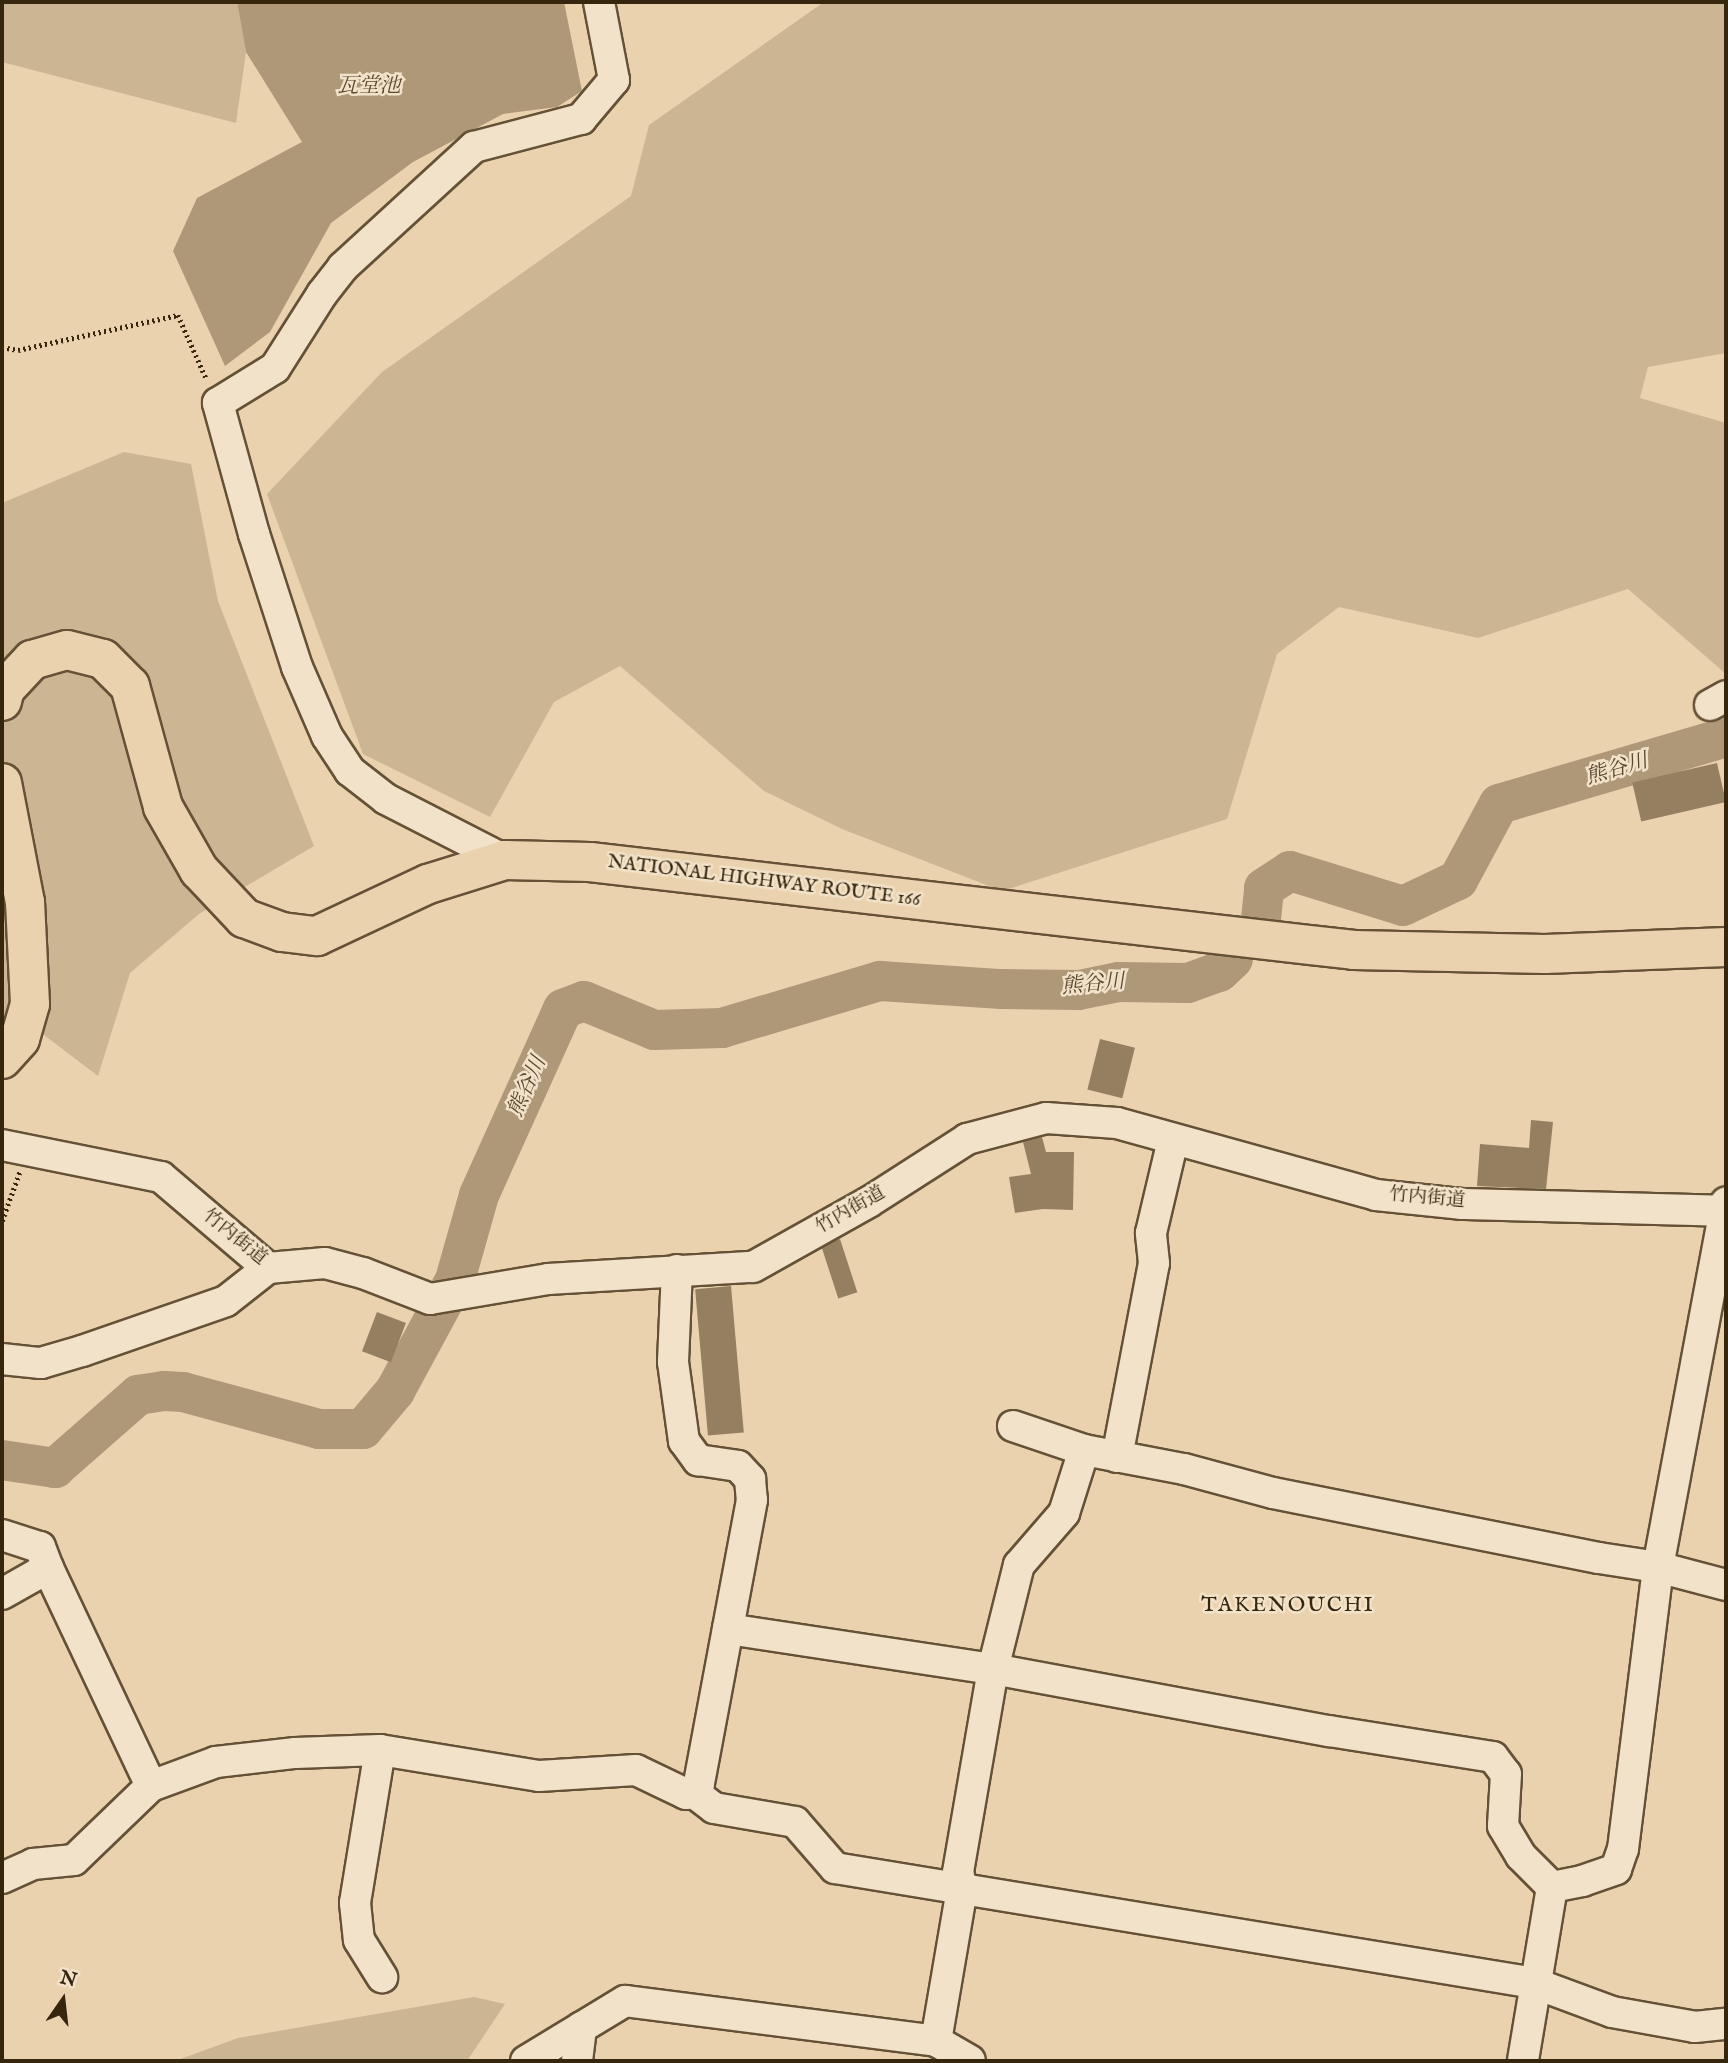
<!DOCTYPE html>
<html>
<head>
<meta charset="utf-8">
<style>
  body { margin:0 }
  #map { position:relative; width:1728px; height:2063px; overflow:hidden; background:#ebd2ae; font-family:"IM FELL English","Noto Serif JP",serif }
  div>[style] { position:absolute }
  .green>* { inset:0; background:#ccb593 }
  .water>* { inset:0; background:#ae9878 }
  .river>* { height:40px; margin:-20px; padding:0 20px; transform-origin:20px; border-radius:20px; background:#ae9878 }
  .building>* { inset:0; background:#957f61; transform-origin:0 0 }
  .path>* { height:4.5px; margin-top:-2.25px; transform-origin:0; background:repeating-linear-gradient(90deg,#37260e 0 2px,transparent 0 5.5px) }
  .roads { filter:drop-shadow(2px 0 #645136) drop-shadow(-2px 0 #645136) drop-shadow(0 2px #645136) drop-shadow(0 -2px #645136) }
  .minor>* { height:30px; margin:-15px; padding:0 15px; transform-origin:15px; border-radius:15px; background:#f2e2ca }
  .highway>* { height:38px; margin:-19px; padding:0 19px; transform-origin:19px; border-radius:19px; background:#ebd2ae }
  span { translate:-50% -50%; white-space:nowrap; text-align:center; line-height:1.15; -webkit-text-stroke:5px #f2e2ca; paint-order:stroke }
  .street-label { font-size:19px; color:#37260e }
  .water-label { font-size:21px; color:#5b482e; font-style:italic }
  .neighbourhood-label { font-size:21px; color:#37260e; letter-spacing:2px }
  .frame { position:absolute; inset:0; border:4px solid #37260e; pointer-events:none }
  .north { position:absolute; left:28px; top:1965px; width:70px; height:70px; -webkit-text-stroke:5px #f2e2ca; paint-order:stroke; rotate:14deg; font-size:19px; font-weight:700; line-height:28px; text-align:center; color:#37260e }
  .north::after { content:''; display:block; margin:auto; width:24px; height:32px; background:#37260e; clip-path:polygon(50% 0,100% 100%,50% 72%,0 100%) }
</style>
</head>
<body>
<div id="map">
  <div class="green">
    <i style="clip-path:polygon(2px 2px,237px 2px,246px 52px,236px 123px,2px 62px)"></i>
    <i style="clip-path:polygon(824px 2px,1726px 2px,1726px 353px,1648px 367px,1640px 398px,1726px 423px,1726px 674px,1628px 589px,1478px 638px,1339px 607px,1277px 654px,1227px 819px,1002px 891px,842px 829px,764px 791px,620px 666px,554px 702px,490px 817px,363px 754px,267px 494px,382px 372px,631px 196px,649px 125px)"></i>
    <i style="clip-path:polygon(124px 452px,191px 464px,218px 601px,314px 846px,199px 914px,130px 973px,98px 1076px,40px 1032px,2px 1049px,2px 503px)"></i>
    <i style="clip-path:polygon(474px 1997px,505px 2004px,467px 2061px,175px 2061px,238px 2038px)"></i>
  </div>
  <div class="water">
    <i style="clip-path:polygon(237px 2px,564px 2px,582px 91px,557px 107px,503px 114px,413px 162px,331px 223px,270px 332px,225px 366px,173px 251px,197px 198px,302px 142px,246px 52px)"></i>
  </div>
  <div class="river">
    <i style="left:1261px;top:919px;width:31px;rotate:-84deg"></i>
    <i style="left:1264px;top:888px;width:31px;rotate:-33deg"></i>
    <i style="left:1290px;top:871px;width:118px;rotate:17.2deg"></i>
    <i style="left:1403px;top:906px;width:61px;rotate:-25.3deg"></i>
    <i style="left:1458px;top:880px;width:86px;rotate:-61.7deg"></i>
    <i style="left:1499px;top:804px;width:237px;rotate:-16.4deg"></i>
    <i style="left:2px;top:1460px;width:54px;rotate:8.6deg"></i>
    <i style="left:55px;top:1468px;width:111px;rotate:-41.3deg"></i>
    <i style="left:138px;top:1395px;width:26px;rotate:-9deg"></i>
    <i style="left:164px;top:1391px;width:19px;rotate:3deg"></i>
    <i style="left:183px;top:1392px;width:141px;rotate:15.2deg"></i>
    <i style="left:319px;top:1429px;width:44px"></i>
    <i style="left:363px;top:1429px;width:50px;rotate:-49.9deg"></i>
    <i style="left:395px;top:1391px;width:126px;rotate:-61.6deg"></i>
    <i style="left:455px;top:1280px;width:88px;rotate:-74.2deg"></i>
    <i style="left:479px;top:1195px;width:204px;rotate:-65.7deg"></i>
    <i style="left:563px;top:1009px;width:22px;rotate:-21deg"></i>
    <i style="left:584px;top:1001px;width:76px;rotate:22.5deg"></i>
    <i style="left:654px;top:1030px;width:68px;rotate:-1.7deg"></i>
    <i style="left:722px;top:1028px;width:165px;rotate:-16.6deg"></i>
    <i style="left:880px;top:981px;width:122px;rotate:3.8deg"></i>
    <i style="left:1002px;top:989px;width:77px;rotate:0.7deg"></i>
    <i style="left:1079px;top:990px;width:41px;rotate:-11.3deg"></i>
    <i style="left:1119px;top:982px;width:69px;rotate:0.8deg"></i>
    <i style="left:1188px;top:983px;width:33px;rotate:-20deg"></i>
    <i style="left:1219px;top:972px;width:19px;rotate:-43deg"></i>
  </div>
  <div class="building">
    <i style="left:1717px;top:763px;width:40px;height:87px;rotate:77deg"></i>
    <i style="left:1100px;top:1039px;width:36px;height:52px;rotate:14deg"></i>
    <i style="clip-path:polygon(1531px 1120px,1553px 1122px,1546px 1189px,1477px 1186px,1480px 1144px,1529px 1148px)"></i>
    <i style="clip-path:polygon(1042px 1137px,1046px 1152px,1074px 1152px,1073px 1210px,1043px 1209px,1015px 1213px,1009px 1177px,1031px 1174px,1023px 1142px)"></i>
    <i style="left:840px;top:1239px;width:56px;height:20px;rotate:72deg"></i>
    <i style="left:731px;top:1286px;width:147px;height:36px;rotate:85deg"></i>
    <i style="left:377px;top:1312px;width:31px;height:42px;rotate:21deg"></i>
  </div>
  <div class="path">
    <i style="left:2px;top:347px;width:16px;rotate:11deg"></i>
    <i style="left:18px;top:350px;width:164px;rotate:-12.3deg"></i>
    <i style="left:178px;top:315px;width:71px;rotate:66deg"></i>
    <i style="left:2px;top:1221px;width:53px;rotate:-70.2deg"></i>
  </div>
  <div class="roads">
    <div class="minor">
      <i style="left:1710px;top:705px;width:18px;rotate:-29deg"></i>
      <i style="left:505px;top:860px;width:134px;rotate:-152.9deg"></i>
      <i style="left:386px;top:799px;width:46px;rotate:-142.1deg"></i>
      <i style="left:350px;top:771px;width:42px;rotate:-123.3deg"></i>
      <i style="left:327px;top:736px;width:75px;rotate:-113.5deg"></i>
      <i style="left:297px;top:667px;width:140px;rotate:-107.9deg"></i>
      <i style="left:254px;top:534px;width:136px;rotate:-105.4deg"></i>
      <i style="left:218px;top:403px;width:67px;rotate:-31.6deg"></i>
      <i style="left:275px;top:368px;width:88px;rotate:-57.6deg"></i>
      <i style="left:322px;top:294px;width:34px;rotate:-52deg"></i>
      <i style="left:343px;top:267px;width:178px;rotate:-42.5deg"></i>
      <i style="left:474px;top:147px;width:111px;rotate:-14.7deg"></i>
      <i style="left:581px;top:119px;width:51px;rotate:-49.8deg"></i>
      <i style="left:614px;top:80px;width:79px;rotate:-100.9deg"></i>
      <i style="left:2px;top:1145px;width:162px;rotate:11.4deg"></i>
      <i style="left:161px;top:1177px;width:140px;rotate:40.4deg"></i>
      <i style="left:268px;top:1268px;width:57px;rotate:-5deg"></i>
      <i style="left:325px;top:1263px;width:39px;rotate:15deg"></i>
      <i style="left:363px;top:1273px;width:72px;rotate:21.2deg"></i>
      <i style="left:430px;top:1299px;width:120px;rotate:-9.6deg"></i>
      <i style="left:548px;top:1279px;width:205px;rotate:-3.4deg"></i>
      <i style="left:753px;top:1267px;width:133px;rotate:-29.3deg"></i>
      <i style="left:869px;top:1202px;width:117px;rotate:-32.7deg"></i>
      <i style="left:967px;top:1139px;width:82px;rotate:-14.9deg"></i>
      <i style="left:1046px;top:1118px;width:71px;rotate:4deg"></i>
      <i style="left:1117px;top:1123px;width:269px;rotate:15.5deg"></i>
      <i style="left:1376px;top:1195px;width:85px;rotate:6deg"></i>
      <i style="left:1461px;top:1204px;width:265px;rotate:1.5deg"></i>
      <i style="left:677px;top:1270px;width:92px;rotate:92.5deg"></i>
      <i style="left:673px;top:1362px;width:80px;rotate:82.1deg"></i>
      <i style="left:684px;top:1441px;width:24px;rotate:54deg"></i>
      <i style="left:698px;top:1460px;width:40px;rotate:8.5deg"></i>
      <i style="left:738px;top:1466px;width:18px;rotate:47deg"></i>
      <i style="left:750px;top:1479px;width:21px;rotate:85deg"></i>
      <i style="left:752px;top:1500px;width:289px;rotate:100.6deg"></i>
      <i style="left:699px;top:1784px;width:10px;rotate:127deg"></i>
      <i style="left:2px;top:1359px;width:39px;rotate:6deg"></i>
      <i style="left:41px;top:1363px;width:43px;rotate:-16.3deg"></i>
      <i style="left:82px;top:1351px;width:152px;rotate:-19.1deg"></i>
      <i style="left:226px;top:1301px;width:53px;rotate:-38.2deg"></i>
      <i style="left:1013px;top:1426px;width:75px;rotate:18.7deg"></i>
      <i style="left:1084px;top:1450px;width:102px;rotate:10.8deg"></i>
      <i style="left:1184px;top:1469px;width:92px;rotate:15.1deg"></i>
      <i style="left:1273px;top:1493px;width:332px;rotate:11.3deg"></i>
      <i style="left:1599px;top:1558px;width:60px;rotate:8.7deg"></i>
      <i style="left:1658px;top:1567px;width:70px;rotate:14.8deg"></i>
      <i style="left:1117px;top:1457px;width:197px;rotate:-79.2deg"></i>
      <i style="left:1154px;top:1263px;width:30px;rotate:-96deg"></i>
      <i style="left:1151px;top:1233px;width:96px;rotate:-76.7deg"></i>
      <i style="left:2px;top:1535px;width:40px;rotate:18deg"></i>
      <i style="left:40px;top:1547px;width:22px;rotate:69deg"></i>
      <i style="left:2px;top:1594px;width:53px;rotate:-29.5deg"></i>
      <i style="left:48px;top:1568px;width:241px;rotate:64.7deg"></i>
      <i style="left:728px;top:1629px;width:268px;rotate:8.6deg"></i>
      <i style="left:993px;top:1669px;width:342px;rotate:10.5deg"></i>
      <i style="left:1329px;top:1731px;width:166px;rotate:9deg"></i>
      <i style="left:1493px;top:1757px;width:21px;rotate:53deg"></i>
      <i style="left:1506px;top:1774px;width:52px;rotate:93.3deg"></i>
      <i style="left:1503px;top:1826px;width:35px;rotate:59deg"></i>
      <i style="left:1521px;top:1856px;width:44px;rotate:45deg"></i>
      <i style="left:1552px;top:1887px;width:176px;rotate:99.5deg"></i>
      <i style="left:380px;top:1750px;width:155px;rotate:99.3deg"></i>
      <i style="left:355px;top:1903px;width:37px;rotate:84deg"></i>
      <i style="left:359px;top:1940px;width:44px;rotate:58.1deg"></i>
      <i style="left:2px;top:1878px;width:34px;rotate:-24deg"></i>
      <i style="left:33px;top:1864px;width:41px;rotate:-5.6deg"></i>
      <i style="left:74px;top:1860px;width:107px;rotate:-43.9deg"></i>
      <i style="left:151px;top:1786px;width:69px;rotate:-20.3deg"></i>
      <i style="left:216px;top:1762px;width:80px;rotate:-6.5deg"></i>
      <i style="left:295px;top:1753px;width:85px;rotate:-2deg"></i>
      <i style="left:380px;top:1750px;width:161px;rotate:9.3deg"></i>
      <i style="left:539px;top:1776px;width:97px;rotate:-3.5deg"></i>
      <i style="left:636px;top:1770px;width:55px;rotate:25.6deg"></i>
      <i style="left:686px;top:1794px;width:7px;rotate:-16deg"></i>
      <i style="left:693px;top:1792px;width:26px;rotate:37deg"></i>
      <i style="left:714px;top:1808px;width:82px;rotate:9.8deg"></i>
      <i style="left:795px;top:1822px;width:61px;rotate:49deg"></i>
      <i style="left:835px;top:1868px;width:708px;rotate:9.34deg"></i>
      <i style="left:1534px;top:1983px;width:83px;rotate:20.4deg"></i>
      <i style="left:1612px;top:2012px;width:84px;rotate:10.2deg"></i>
      <i style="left:1695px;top:2027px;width:31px;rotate:-6deg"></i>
      <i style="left:1552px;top:1887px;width:31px;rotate:-11deg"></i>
      <i style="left:1582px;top:1881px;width:36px;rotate:-19deg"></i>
      <i style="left:1616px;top:1869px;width:21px;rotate:-71deg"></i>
      <i style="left:1623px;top:1849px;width:284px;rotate:-82.9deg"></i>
      <i style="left:1658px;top:1567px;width:371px;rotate:-79.4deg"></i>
      <i style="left:936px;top:2041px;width:154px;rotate:-80.3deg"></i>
      <i style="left:962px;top:1889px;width:17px;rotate:-103deg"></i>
      <i style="left:958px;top:1872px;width:206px;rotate:-80.2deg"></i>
      <i style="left:993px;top:1669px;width:107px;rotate:-76deg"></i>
      <i style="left:1019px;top:1565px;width:69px;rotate:-49.1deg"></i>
      <i style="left:1064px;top:1513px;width:66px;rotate:-72.4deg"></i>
      <i style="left:526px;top:2061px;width:116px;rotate:-31.2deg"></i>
      <i style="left:625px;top:2001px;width:314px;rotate:7.3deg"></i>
      <i style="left:936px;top:2041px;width:39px;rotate:30deg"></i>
      <i style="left:577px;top:2061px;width:34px;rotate:-83deg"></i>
    </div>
    <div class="highway">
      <i style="left:2px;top:701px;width:12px;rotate:-76deg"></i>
      <i style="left:5px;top:689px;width:40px;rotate:-47deg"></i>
      <i style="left:32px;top:660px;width:36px;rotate:-16deg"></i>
      <i style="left:67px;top:650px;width:37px;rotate:14deg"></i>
      <i style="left:103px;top:659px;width:38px;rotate:45deg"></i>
      <i style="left:130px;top:686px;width:125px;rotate:74.7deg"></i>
      <i style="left:163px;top:807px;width:73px;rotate:60.3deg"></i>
      <i style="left:199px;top:870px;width:66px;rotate:46.8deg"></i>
      <i style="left:244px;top:918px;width:40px;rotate:20.2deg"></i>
      <i style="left:282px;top:932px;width:35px;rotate:7deg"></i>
      <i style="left:317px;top:936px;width:123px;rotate:-25.1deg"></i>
      <i style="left:428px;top:884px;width:81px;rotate:-17.3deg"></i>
      <i style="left:505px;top:860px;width:85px;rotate:1.3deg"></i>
      <i style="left:590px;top:862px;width:769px;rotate:6.57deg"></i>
      <i style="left:1354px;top:950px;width:191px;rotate:1.2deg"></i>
      <i style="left:1545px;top:954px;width:181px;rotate:-2.2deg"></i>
      <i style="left:2px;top:783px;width:121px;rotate:79.1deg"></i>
      <i style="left:25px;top:902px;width:102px;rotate:87.2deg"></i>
      <i style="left:30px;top:1004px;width:36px;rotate:106deg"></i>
      <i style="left:20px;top:1039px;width:27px;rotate:132deg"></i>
    </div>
  </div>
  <div class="street-label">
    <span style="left:764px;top:882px;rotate:7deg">NATIONAL HIGHWAY ROUTE 166</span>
    <span style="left:1427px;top:1199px;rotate:5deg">竹内街道</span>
    <span style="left:851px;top:1211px;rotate:-30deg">竹内街道</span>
    <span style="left:234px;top:1238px;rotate:39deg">竹内街道</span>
  </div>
  <div class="water-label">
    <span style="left:369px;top:87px">瓦堂池</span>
    <span style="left:1617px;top:770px;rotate:-16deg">熊谷川</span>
    <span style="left:1093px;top:985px;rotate:-5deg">熊谷川</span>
    <span style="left:528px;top:1087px;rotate:-66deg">熊谷川</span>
  </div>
  <div class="neighbourhood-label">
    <span style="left:1288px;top:1606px">TAKENOUCHI</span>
  </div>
  <div class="frame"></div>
  <div class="north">N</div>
</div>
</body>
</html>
